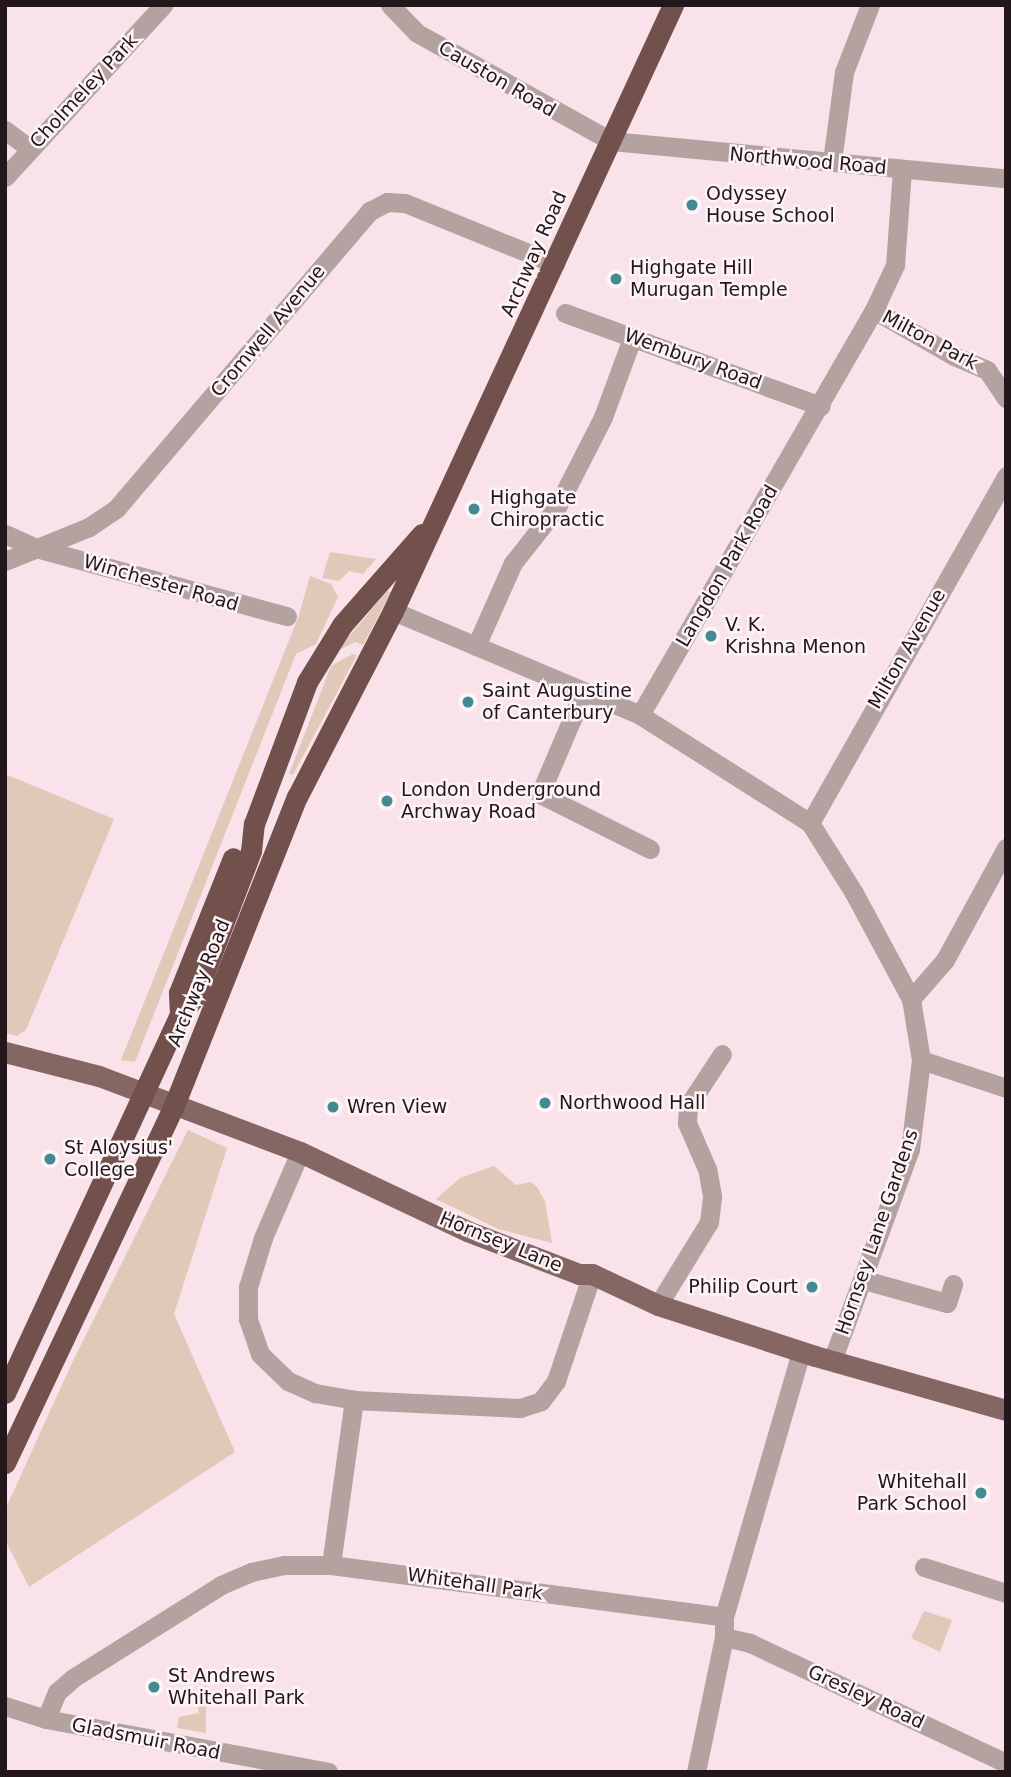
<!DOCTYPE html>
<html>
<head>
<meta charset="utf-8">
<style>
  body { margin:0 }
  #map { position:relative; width:1011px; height:1777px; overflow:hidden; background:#fae2ea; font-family:"DejaVu Sans",sans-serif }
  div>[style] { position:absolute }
  .green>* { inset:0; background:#e0c9b9 }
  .minor>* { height:19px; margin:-9.5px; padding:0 9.5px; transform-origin:9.5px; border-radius:9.5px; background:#b3a29f }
  .major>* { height:21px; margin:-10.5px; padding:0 10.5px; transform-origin:10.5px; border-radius:10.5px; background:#846662 }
  .highway>* { height:21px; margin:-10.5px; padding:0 10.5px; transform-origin:10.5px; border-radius:10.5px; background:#72514d }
  .dots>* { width:19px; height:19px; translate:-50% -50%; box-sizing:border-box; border:4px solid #fdf4f7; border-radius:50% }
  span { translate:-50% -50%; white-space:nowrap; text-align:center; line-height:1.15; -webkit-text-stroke:5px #fdf4f7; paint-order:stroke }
  .street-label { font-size:19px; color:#24171c }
  .poi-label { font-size:19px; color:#24171c }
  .left { translate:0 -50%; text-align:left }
  .right { translate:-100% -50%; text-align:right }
  .frame { position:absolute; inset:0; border:7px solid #24171c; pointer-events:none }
</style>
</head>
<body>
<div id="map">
  <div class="green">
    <i style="clip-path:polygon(330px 552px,376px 559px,363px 574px,349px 571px,339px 581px,322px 578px)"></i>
    <i style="clip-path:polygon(310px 576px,331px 584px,338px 597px,316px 644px,296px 654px,135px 1062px,121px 1060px,298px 618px)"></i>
    <i style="clip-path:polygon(387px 591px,391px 592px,363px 645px,355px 642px,337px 651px)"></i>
    <i style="clip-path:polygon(353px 654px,357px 655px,293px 775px,289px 774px,331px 666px)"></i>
    <i style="clip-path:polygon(5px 774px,114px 819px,26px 1030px,17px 1036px,5px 1033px)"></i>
    <i style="clip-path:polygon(188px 1130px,227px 1148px,174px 1314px,235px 1452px,29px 1587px,5px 1540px,5px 1510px,71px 1365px)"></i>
    <i style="clip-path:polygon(494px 1166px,516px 1185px,531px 1182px,537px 1187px,545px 1201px,552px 1243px,498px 1229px,436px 1199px,460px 1178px)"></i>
    <i style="clip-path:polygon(924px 1611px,952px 1620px,940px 1652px,911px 1638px)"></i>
    <i style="clip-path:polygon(206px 1685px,206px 1733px,177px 1728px,179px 1717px,199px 1713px,196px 1694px)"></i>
  </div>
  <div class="minor">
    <i style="left:390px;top:5px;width:39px;rotate:46deg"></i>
    <i style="left:417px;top:33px;width:222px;rotate:29.1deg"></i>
    <i style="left:611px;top:141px;width:397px;rotate:5.4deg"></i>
    <i style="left:5px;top:130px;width:31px;rotate:37deg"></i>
    <i style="left:832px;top:161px;width:90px;rotate:-82.3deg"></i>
    <i style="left:844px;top:72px;width:72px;rotate:-68.8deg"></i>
    <i style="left:5px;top:177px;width:234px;rotate:-47.4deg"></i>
    <i style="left:874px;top:310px;width:92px;rotate:29.9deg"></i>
    <i style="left:954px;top:356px;width:36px;rotate:23deg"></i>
    <i style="left:987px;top:370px;width:34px;rotate:56deg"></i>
    <i style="left:565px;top:313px;width:272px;rotate:20deg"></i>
    <i style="left:5px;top:534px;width:34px;rotate:24deg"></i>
    <i style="left:36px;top:548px;width:260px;rotate:15.2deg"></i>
    <i style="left:5px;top:561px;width:91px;rotate:-22deg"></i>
    <i style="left:89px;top:527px;width:32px;rotate:-34deg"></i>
    <i style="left:116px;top:509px;width:392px;rotate:-49.6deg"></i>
    <i style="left:370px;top:211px;width:19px;rotate:-28deg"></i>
    <i style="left:387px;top:202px;width:18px;rotate:3deg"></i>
    <i style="left:405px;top:203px;width:162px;rotate:22.1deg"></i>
    <i style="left:393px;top:611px;width:268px;rotate:22.8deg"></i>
    <i style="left:640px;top:715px;width:201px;rotate:32.4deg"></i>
    <i style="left:810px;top:823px;width:83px;rotate:57.8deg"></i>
    <i style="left:854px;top:893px;width:120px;rotate:61.7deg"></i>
    <i style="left:911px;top:999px;width:62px;rotate:80.7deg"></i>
    <i style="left:921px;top:1060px;width:90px;rotate:97deg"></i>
    <i style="left:910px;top:1149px;width:226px;rotate:110.2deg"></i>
    <i style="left:476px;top:646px;width:91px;rotate:-66deg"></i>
    <i style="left:513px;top:563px;width:71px;rotate:-51.8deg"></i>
    <i style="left:557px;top:507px;width:101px;rotate:-62.9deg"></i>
    <i style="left:603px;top:417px;width:84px;rotate:-69.8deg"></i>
    <i style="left:583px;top:693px;width:110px;rotate:113.1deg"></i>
    <i style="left:540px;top:794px;width:123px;rotate:26.6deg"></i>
    <i style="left:640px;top:715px;width:468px;rotate:-60deg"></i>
    <i style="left:874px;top:310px;width:50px;rotate:-65deg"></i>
    <i style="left:895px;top:265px;width:96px;rotate:-85.8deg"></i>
    <i style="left:810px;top:823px;width:399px;rotate:-60.5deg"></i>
    <i style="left:911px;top:999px;width:52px;rotate:-48.9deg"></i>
    <i style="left:945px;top:960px;width:128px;rotate:-61.4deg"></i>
    <i style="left:921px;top:1060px;width:89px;rotate:18.2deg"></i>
    <i style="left:300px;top:1152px;width:94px;rotate:113.3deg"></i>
    <i style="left:263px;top:1238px;width:51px;rotate:107deg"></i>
    <i style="left:248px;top:1287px;width:32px;rotate:90deg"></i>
    <i style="left:248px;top:1319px;width:37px;rotate:71deg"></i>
    <i style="left:260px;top:1354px;width:39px;rotate:44deg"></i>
    <i style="left:288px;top:1381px;width:30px;rotate:24deg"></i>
    <i style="left:315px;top:1393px;width:40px;rotate:10deg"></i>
    <i style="left:354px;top:1400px;width:166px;rotate:2.8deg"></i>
    <i style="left:520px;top:1408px;width:22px;rotate:-18deg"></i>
    <i style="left:541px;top:1401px;width:25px;rotate:-53deg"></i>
    <i style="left:556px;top:1381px;width:113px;rotate:-71.4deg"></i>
    <i style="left:864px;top:1280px;width:86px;rotate:15.5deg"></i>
    <i style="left:947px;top:1303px;width:20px;rotate:-72deg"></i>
    <i style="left:658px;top:1305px;width:97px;rotate:-58.4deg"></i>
    <i style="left:709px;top:1222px;width:26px;rotate:-83deg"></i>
    <i style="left:712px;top:1196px;width:27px;rotate:-100deg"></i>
    <i style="left:707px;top:1169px;width:50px;rotate:-113.5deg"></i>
    <i style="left:687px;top:1123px;width:17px;rotate:-87deg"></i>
    <i style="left:688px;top:1106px;width:62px;rotate:-56.8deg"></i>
    <i style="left:331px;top:1565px;width:167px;rotate:-82.1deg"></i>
    <i style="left:924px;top:1567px;width:86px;rotate:17.6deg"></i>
    <i style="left:724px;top:1637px;width:27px;rotate:13deg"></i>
    <i style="left:750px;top:1643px;width:283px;rotate:25.1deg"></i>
    <i style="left:5px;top:1706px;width:43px;rotate:17.6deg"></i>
    <i style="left:46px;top:1719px;width:29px;rotate:-68deg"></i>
    <i style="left:57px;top:1692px;width:21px;rotate:-41deg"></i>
    <i style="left:73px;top:1678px;width:175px;rotate:-32.1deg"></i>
    <i style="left:221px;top:1585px;width:33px;rotate:-23deg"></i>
    <i style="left:251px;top:1572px;width:34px;rotate:-12deg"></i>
    <i style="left:284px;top:1565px;width:47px"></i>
    <i style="left:331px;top:1565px;width:396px;rotate:7.5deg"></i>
    <i style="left:46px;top:1719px;width:287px;rotate:10.6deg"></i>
    <i style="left:696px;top:1772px;width:138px;rotate:-78.3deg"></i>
    <i style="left:724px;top:1637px;width:20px;rotate:-90deg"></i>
    <i style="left:724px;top:1617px;width:276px;rotate:-73.8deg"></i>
  </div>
  <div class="major">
    <i style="left:5px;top:1052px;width:97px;rotate:14.3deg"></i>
    <i style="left:99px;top:1076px;width:215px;rotate:20.7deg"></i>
    <i style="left:300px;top:1152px;width:185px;rotate:25.3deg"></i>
    <i style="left:467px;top:1231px;width:120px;rotate:21deg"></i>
    <i style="left:579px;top:1274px;width:13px"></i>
    <i style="left:592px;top:1274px;width:73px;rotate:25.2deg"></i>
    <i style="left:658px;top:1305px;width:165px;rotate:18deg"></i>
    <i style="left:815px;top:1356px;width:198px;rotate:15.8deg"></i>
  </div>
  <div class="highway">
    <i style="left:180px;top:1014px;width:21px;rotate:-93deg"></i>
    <i style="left:179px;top:993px;width:145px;rotate:-68.2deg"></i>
    <i style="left:5px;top:1393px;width:417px;rotate:-65.2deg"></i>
    <i style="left:180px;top:1014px;width:23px;rotate:-49deg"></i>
    <i style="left:195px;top:997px;width:156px;rotate:-69deg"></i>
    <i style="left:251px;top:851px;width:27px;rotate:-84deg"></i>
    <i style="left:254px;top:824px;width:152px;rotate:-69.5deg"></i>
    <i style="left:307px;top:682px;width:67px;rotate:-58.4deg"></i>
    <i style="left:342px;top:625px;width:121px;rotate:-48.7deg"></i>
    <i style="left:5px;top:1463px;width:393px;rotate:-64.7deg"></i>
    <i style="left:173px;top:1108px;width:335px;rotate:-68.3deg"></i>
    <i style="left:297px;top:797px;width:209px;rotate:-62.7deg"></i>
    <i style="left:393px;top:611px;width:668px;rotate:-65.2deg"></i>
  </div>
  <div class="dots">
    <i style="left:692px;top:205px;background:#438a93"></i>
    <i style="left:616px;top:279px;background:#438a93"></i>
    <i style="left:474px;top:509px;background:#438a93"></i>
    <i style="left:711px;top:636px;background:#438a93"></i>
    <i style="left:468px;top:702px;background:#438a93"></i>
    <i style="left:387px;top:801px;background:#438a93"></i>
    <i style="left:545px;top:1103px;background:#438a93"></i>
    <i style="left:333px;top:1107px;background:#438a93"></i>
    <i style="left:50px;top:1159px;background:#438a93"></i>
    <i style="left:812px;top:1287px;background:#438a93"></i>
    <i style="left:981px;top:1493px;background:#438a93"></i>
    <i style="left:154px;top:1687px;background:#438a93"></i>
  </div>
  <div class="street-label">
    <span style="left:497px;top:79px;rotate:30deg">Causton Road</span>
    <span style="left:84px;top:91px;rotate:-47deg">Cholmeley Park</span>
    <span style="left:808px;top:161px;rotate:5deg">Northwood Road</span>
    <span style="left:534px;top:254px;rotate:-66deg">Archway Road</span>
    <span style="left:268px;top:331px;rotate:-50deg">Cromwell Avenue</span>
    <span style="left:930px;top:340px;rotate:28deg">Milton Park</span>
    <span style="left:693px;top:359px;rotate:20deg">Wembury Road</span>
    <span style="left:727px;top:566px;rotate:-60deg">Langdon Park Road</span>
    <span style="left:161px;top:583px;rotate:16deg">Winchester Road</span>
    <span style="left:907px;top:649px;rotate:-60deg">Milton Avenue</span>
    <span style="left:199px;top:983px;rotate:-68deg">Archway Road</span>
    <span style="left:877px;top:1232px;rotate:-71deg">Hornsey Lane Gardens</span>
    <span style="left:501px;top:1242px;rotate:22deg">Hornsey Lane</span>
    <span style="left:475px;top:1584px;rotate:8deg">Whitehall Park</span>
    <span style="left:866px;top:1697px;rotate:25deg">Gresley Road</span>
    <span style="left:146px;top:1739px;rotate:11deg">Gladsmuir Road</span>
  </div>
  <div class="poi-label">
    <span class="left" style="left:706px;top:205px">Odyssey<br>House School</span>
    <span class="left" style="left:630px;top:279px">Highgate Hill<br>Murugan Temple</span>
    <span class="left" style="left:490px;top:509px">Highgate<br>Chiropractic</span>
    <span class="left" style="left:725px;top:636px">V. K.<br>Krishna Menon</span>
    <span class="left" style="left:482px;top:702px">Saint Augustine<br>of Canterbury</span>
    <span class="left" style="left:401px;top:801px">London Underground<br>Archway Road</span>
    <span class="left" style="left:559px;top:1103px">Northwood Hall</span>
    <span class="left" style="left:347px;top:1107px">Wren View</span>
    <span class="left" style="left:64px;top:1159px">St Aloysius'<br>College</span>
    <span class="right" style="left:798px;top:1287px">Philip Court</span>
    <span class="right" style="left:967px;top:1493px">Whitehall<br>Park School</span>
    <span class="left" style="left:168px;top:1687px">St Andrews<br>Whitehall Park</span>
  </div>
  <div class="frame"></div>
</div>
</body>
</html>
